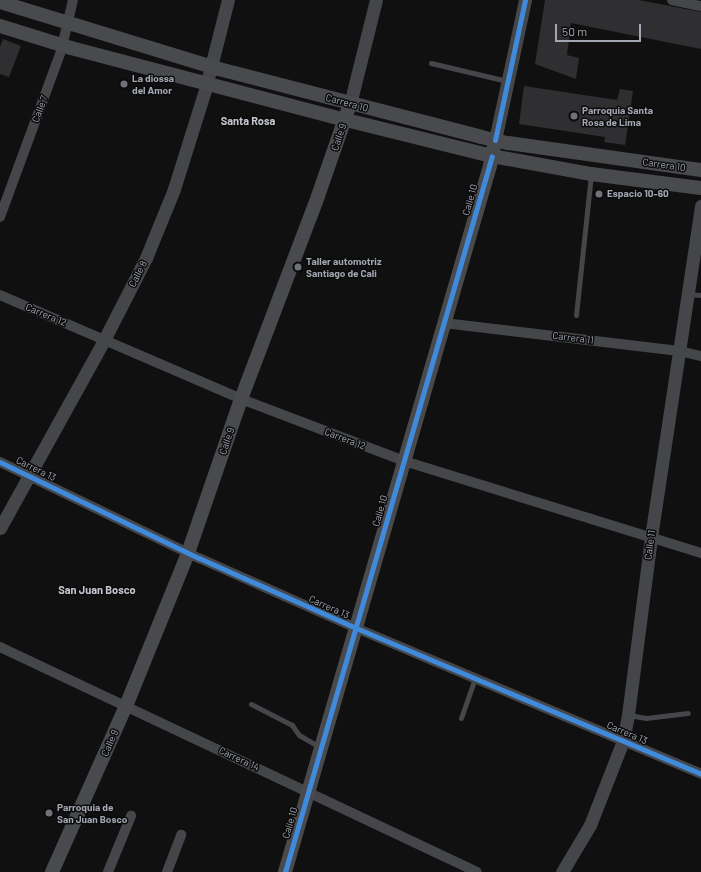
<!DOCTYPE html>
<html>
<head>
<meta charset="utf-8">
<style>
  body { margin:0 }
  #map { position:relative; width:701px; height:872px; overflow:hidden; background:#101011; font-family:Barlow,sans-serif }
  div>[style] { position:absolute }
  .building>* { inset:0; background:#2f2f31 }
  .service>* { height:5px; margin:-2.5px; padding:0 2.5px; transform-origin:2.5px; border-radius:2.5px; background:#454649 }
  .minor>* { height:10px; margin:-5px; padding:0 5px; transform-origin:5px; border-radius:5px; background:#454649 }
  .tertiary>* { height:13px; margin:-6.5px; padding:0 6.5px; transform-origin:6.5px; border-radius:6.5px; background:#454649 }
  .secondary>* { height:14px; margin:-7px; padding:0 7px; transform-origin:7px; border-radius:7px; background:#494a4d }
  .cycleway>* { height:5px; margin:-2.5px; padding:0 2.5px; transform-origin:2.5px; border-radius:2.5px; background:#408adc }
  .dots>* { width:11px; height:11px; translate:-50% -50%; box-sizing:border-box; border:2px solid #0b0b0c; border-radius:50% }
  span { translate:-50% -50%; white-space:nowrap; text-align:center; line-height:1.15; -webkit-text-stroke:3px #0b0b0c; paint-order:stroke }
  .poi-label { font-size:10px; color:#a2a7b1; font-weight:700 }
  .left { translate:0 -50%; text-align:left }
  .street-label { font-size:10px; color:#a2a7b1 }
  .neighbourhood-label { font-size:11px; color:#c3c6ce; font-weight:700 }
  .scale { position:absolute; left:555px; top:24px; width:86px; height:18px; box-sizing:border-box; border:2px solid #a2a7b1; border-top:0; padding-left:5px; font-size:12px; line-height:14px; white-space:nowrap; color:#a2a7b1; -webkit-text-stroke:3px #0b0b0c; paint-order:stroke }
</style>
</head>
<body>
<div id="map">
  <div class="building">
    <i style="clip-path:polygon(545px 0,639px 0,701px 12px,701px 49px,571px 23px,567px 55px,579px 58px,576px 79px,535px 64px)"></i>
    <i style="clip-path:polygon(3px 39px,21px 46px,9px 77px,0 74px,0 47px)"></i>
    <i style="clip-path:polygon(524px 86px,617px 100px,620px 89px,633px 91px,625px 145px,604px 142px,605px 137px,519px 124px)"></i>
  </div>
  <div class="service">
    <i style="left:431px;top:63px;width:78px;rotate:13.3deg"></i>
    <i style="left:689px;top:294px;width:12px;rotate:5deg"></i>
    <i style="left:576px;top:315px;width:141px;rotate:-83.9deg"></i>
    <i style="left:251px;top:704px;width:46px;rotate:27.1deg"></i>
    <i style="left:292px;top:725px;width:12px;rotate:55deg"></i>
    <i style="left:299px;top:735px;width:24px;rotate:30deg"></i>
    <i style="left:629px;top:715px;width:17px;rotate:10deg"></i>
    <i style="left:646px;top:718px;width:42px;rotate:-6.8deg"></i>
    <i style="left:461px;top:718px;width:42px;rotate:-70.7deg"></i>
  </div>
  <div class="minor">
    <i style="left:672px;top:0;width:30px;rotate:12deg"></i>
    <i style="left:0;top:217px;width:177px;rotate:-69.8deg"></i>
    <i style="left:61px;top:51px;width:52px;rotate:-76.8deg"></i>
    <i style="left:0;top:295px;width:262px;rotate:23.3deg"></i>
    <i style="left:241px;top:399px;width:174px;rotate:20.8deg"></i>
    <i style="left:404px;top:461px;width:311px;rotate:17.2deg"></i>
    <i style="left:444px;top:323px;width:237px;rotate:6.8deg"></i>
    <i style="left:679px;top:351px;width:23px;rotate:13deg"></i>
    <i style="left:0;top:462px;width:221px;rotate:25.8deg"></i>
    <i style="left:199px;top:558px;width:172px;rotate:24deg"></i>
    <i style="left:356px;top:628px;width:375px;rotate:22.9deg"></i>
    <i style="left:0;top:647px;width:527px;rotate:25.25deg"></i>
    <i style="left:108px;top:872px;width:61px;rotate:-67.7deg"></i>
    <i style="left:167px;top:872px;width:40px;rotate:-69deg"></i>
  </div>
  <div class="tertiary">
    <i style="left:350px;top:104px;width:107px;rotate:-76deg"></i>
    <i style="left:495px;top:140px;width:143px;rotate:-77.9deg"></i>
    <i style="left:0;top:528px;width:215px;rotate:-61deg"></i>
    <i style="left:104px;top:340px;width:92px;rotate:-62.9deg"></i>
    <i style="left:146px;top:258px;width:74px;rotate:-67.9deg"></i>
    <i style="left:174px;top:189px;width:104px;rotate:-72.6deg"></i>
    <i style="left:205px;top:90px;width:93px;rotate:-75.7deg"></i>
    <i style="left:562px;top:872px;width:55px;rotate:-59.2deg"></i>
    <i style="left:590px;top:825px;width:90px;rotate:-68.6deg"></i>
    <i style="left:623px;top:741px;width:26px;rotate:-79deg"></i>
    <i style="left:628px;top:715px;width:179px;rotate:-82.6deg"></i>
    <i style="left:651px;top:537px;width:335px;rotate:-81.4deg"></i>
  </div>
  <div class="secondary">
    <i style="left:0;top:2px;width:229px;rotate:17deg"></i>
    <i style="left:219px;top:69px;width:271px;rotate:14.5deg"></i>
    <i style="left:481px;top:137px;width:28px;rotate:13deg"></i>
    <i style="left:508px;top:143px;width:195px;rotate:8deg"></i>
    <i style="left:0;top:26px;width:74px;rotate:17.2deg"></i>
    <i style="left:71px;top:48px;width:272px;rotate:14.7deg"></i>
    <i style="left:334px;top:117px;width:163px;rotate:13.9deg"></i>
    <i style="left:492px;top:156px;width:101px;rotate:10.3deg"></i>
    <i style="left:591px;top:174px;width:111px;rotate:7.3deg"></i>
    <i style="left:52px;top:872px;width:182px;rotate:-66deg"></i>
    <i style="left:126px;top:706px;width:165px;rotate:-67.9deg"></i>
    <i style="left:188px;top:553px;width:163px;rotate:-71deg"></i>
    <i style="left:241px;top:399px;width:217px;rotate:-69.2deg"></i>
    <i style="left:318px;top:196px;width:97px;rotate:-70.8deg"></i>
    <i style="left:285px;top:872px;width:735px;rotate:-73.81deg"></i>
    <i style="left:490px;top:166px;width:26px;rotate:-79deg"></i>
  </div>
  <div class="cycleway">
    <i style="left:495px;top:140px;width:143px;rotate:-77.9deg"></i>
    <i style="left:0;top:462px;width:221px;rotate:25.8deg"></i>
    <i style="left:199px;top:558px;width:172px;rotate:24deg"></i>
    <i style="left:356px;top:628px;width:375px;rotate:22.9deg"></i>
    <i style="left:285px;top:872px;width:745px;rotate:-73.88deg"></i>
  </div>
  <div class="dots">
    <i style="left:124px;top:84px;background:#6f7279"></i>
    <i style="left:574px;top:116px;background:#6f7279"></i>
    <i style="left:599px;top:194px;background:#6f7279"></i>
    <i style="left:298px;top:267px;background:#6f7279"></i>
    <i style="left:49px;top:813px;background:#6f7279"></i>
  </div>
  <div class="poi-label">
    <span class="left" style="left:132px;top:84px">La diossa<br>del Amor</span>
    <span class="left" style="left:582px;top:116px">Parroquia Santa<br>Rosa de Lima</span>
    <span class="left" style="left:607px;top:194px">Espacio 10-60</span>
    <span class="left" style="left:306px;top:267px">Taller automotriz<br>Santiago de Cali</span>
    <span class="left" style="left:57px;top:813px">Parroquia de<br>San Juan Bosco</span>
  </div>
  <div class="street-label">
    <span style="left:347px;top:103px;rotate:15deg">Carrera 10</span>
    <span style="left:40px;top:109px;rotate:-70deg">Calle 7</span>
    <span style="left:339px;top:137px;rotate:-71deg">Calle 9</span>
    <span style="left:664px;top:165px;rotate:8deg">Carrera 10</span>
    <span style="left:470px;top:200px;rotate:-74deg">Calle 10</span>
    <span style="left:138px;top:274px;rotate:-63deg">Calle 8</span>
    <span style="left:46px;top:315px;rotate:23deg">Carrera 12</span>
    <span style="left:573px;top:338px;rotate:7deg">Carrera 11</span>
    <span style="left:345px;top:439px;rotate:21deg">Carrera 12</span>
    <span style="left:227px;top:441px;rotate:-71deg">Calle 9</span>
    <span style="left:36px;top:469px;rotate:26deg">Carrera 13</span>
    <span style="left:380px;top:511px;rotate:-74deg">Calle 10</span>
    <span style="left:650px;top:545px;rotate:-82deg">Calle 11</span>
    <span style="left:329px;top:607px;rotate:24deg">Carrera 13</span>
    <span style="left:627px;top:733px;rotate:23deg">Carrera 13</span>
    <span style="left:110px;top:743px;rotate:-66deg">Calle 9</span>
    <span style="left:239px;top:759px;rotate:25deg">Carrera 14</span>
    <span style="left:290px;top:823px;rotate:-74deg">Calle 10</span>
  </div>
  <div class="neighbourhood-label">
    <span style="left:248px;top:121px">Santa Rosa</span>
    <span style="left:97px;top:590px">San Juan Bosco</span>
  </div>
  <div class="scale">50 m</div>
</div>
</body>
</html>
